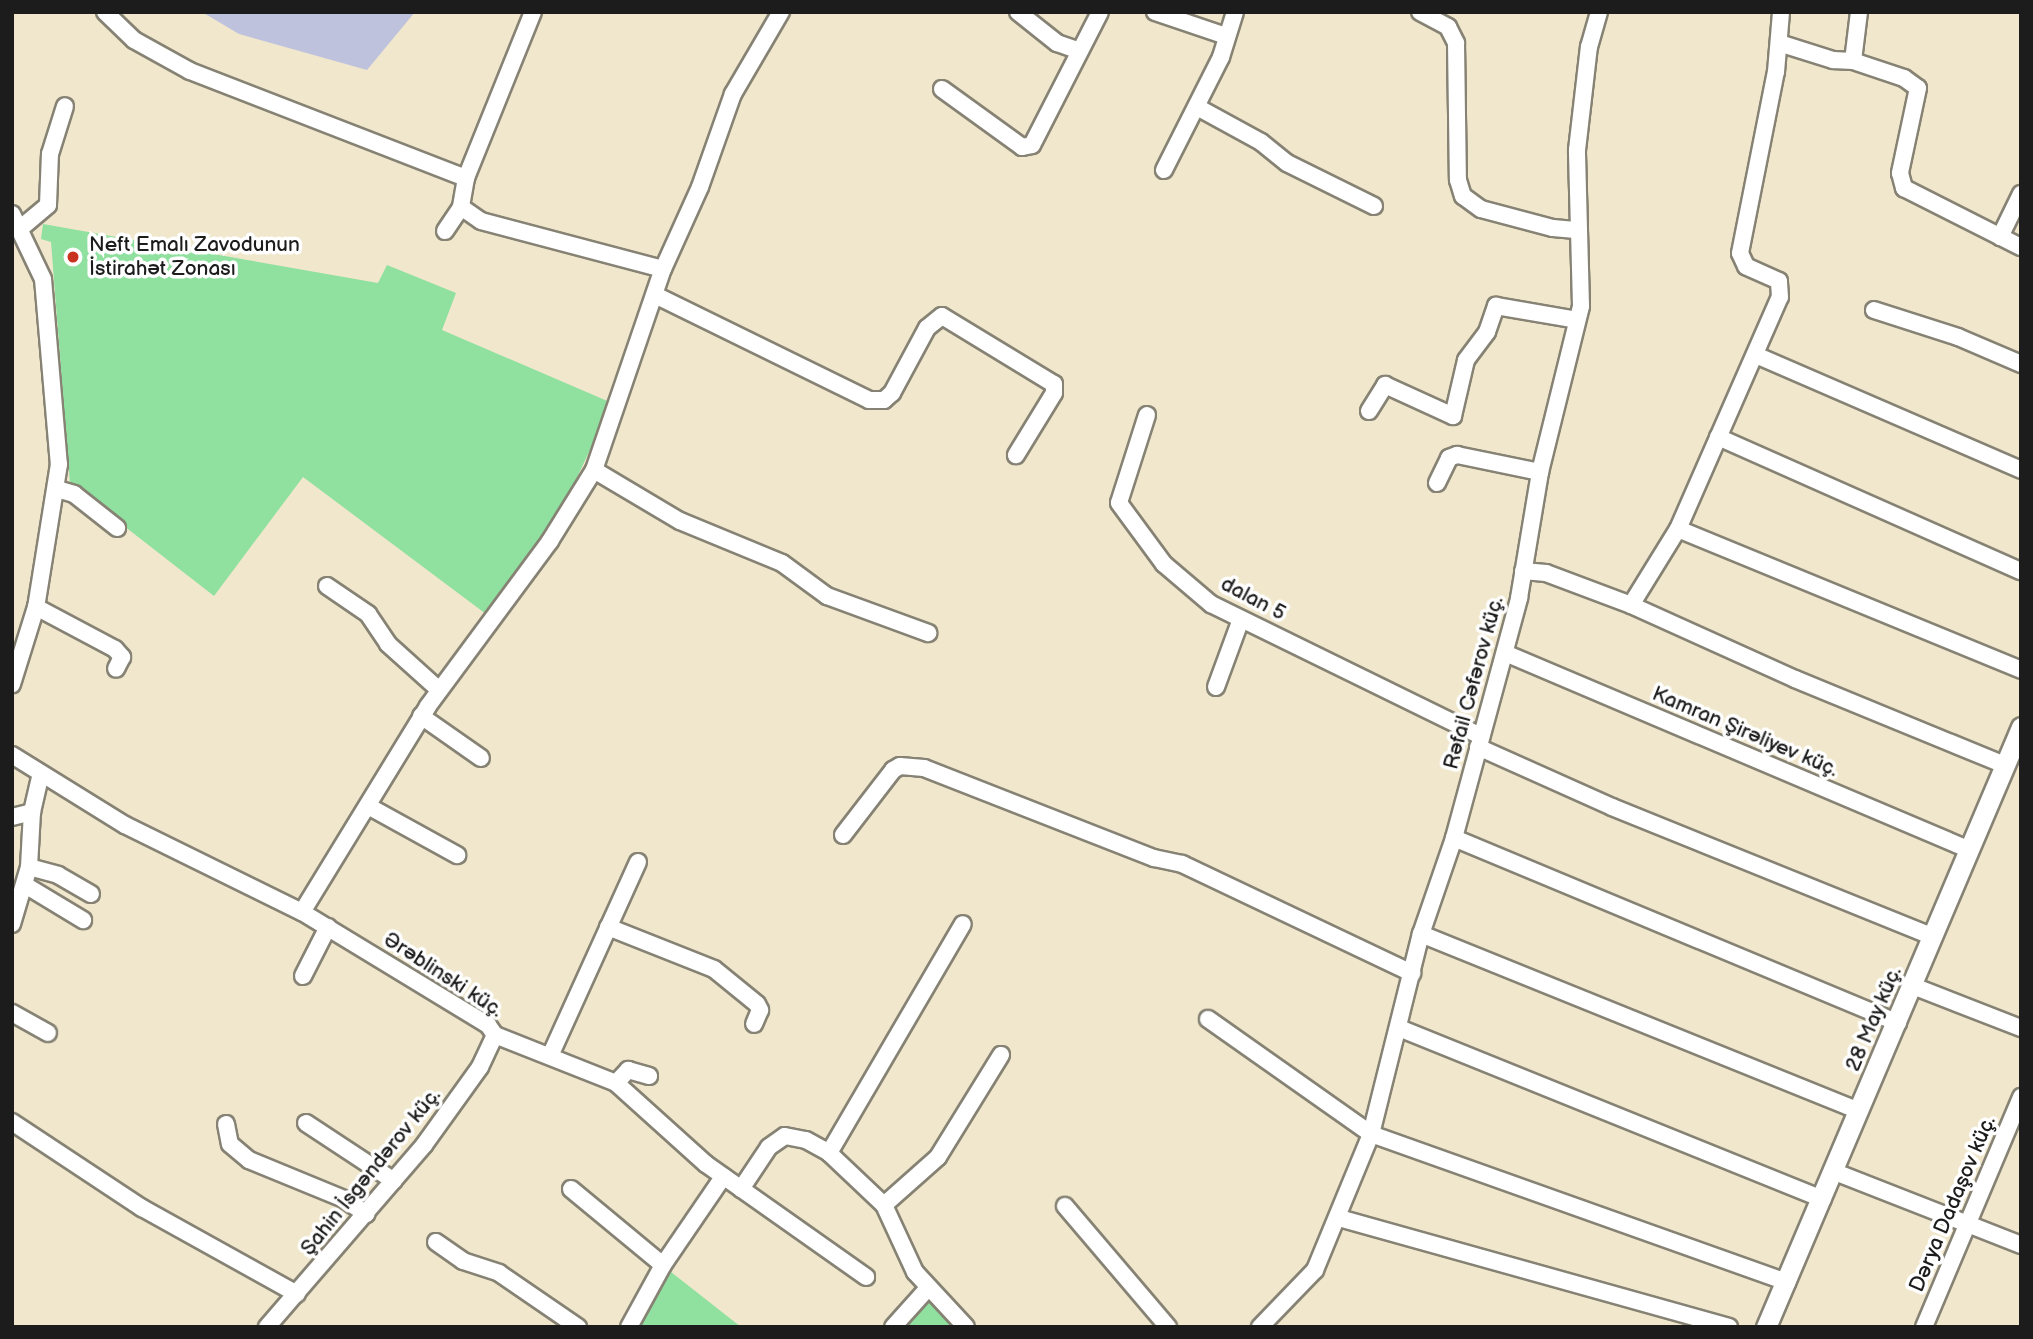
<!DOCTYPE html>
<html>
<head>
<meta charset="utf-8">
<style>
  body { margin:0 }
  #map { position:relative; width:2033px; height:1339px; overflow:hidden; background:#f0e7cc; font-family:"Balsamiq Sans",sans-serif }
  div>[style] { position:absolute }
  .industrial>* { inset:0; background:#bfc2dd }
  .green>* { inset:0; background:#90e09f }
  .roads { filter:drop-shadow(2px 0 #868274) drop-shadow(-2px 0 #868274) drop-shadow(0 2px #868274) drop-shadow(0 -2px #868274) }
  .minor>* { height:16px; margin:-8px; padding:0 8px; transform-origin:8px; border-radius:8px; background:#fff }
  .major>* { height:19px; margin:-9.5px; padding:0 9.5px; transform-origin:9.5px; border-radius:9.5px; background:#fff }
  .dots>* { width:19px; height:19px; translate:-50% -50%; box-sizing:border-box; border:4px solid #fff; border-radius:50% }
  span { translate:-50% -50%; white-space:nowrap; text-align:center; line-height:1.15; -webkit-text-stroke:7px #fff; paint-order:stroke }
  .poi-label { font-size:21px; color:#1c1c1c }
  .left { translate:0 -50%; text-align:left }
  .street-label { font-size:21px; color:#1c1c1c }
  .frame { position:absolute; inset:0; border:14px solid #1c1c1c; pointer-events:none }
</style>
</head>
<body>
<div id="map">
  <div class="industrial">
    <i style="clip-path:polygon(202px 12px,415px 12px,367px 70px,239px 34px)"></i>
  </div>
  <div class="green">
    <i style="clip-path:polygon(43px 224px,378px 283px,387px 265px,456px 293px,442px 330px,612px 403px,566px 501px,486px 614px,303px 477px,214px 596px,70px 484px,51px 242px,41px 239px)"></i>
    <i style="clip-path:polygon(671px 1272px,741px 1327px,636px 1327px)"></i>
    <i style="clip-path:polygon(927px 1299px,957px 1327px,900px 1327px)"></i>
  </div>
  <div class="roads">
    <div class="minor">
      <i style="left:105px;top:12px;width:40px;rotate:44deg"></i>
      <i style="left:134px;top:40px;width:64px;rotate:29deg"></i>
      <i style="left:190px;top:71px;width:296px;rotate:21.2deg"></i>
      <i style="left:533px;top:12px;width:179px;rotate:112deg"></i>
      <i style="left:466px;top:178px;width:29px;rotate:100deg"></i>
      <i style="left:461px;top:207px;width:24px;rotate:35deg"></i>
      <i style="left:481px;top:221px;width:188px;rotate:14.8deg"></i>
      <i style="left:1018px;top:12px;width:50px;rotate:38.5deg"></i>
      <i style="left:1057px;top:43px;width:24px;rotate:19deg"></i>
      <i style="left:1155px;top:12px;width:75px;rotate:18.7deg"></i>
      <i style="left:1420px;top:12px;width:32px;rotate:28deg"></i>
      <i style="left:1448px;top:27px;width:18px;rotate:63deg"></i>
      <i style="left:1456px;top:43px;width:137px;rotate:89.2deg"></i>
      <i style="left:1458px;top:180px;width:17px;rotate:73deg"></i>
      <i style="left:1463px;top:196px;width:22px;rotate:36deg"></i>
      <i style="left:1481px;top:209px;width:74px;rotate:14.8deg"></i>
      <i style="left:1553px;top:228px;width:25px;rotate:5deg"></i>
      <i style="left:1859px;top:12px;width:49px;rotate:97deg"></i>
      <i style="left:1853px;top:61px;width:54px;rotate:18.4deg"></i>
      <i style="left:1904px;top:78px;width:17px;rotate:36deg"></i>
      <i style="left:1918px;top:88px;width:87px;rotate:102deg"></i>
      <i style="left:1900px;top:173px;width:16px;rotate:75deg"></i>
      <i style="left:1904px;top:188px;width:131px;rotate:26.8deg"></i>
      <i style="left:1779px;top:43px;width:57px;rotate:17.5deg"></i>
      <i style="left:1833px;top:60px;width:20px;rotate:3deg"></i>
      <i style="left:942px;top:89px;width:99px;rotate:35.9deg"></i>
      <i style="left:1022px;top:147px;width:10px;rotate:-11deg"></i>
      <i style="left:1032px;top:145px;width:149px;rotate:-62.9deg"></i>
      <i style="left:1197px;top:107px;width:73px;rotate:28.7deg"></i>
      <i style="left:1261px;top:142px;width:33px;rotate:39deg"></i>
      <i style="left:1287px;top:163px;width:97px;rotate:26.3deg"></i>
      <i style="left:1164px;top:170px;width:127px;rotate:-63.2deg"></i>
      <i style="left:1221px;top:57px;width:47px;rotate:-72.7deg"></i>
      <i style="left:12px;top:214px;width:72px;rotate:64.5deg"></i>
      <i style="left:43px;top:279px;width:186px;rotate:85.1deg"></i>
      <i style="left:59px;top:464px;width:145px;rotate:99.1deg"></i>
      <i style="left:36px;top:607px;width:81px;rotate:107.3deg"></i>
      <i style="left:22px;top:227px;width:34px;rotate:-40deg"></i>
      <i style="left:48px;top:205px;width:51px;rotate:-87.8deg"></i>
      <i style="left:50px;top:154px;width:50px;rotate:-72.6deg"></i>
      <i style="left:445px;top:231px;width:29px;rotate:-56deg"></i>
      <i style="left:2000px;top:237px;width:48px;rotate:-64deg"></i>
      <i style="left:655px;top:295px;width:238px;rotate:26.1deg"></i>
      <i style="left:869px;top:400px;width:15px"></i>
      <i style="left:884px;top:400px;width:11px;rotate:-41deg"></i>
      <i style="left:892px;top:393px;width:74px;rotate:-61.7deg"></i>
      <i style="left:927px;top:328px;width:19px;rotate:-39deg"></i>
      <i style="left:942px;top:316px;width:131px;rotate:31.3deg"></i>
      <i style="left:1054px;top:384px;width:9px;rotate:90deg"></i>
      <i style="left:1054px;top:393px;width:73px;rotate:121.5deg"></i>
      <i style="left:1874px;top:310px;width:88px;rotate:17.8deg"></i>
      <i style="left:1958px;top:337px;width:69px;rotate:23.2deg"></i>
      <i style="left:1758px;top:356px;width:287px;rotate:23.4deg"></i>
      <i style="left:1369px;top:411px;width:31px;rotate:-58deg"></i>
      <i style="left:1385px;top:385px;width:75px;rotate:24.5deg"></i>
      <i style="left:1453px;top:416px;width:57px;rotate:-76.9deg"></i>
      <i style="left:1466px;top:360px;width:35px;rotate:-53deg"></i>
      <i style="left:1487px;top:332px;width:28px;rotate:-71deg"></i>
      <i style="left:1496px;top:306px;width:82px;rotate:9.8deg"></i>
      <i style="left:1147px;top:415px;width:92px;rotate:107.7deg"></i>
      <i style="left:1119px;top:503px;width:76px;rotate:53.6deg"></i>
      <i style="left:1164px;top:564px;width:62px;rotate:40.4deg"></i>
      <i style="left:1211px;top:604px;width:301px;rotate:26.1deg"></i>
      <i style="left:1718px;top:437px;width:331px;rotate:23.9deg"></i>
      <i style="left:594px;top:470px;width:100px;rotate:30.7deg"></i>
      <i style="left:680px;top:521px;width:110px;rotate:22.4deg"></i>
      <i style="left:782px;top:563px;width:56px;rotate:36.3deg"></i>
      <i style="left:827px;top:596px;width:108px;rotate:20.1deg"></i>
      <i style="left:1437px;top:483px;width:28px;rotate:-64deg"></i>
      <i style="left:1449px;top:458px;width:9px;rotate:-21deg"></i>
      <i style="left:1457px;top:455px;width:85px;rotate:11.6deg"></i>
      <i style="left:57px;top:489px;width:18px;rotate:16deg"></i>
      <i style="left:74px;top:494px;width:55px;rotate:38.3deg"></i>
      <i style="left:1678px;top:529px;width:371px;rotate:22.3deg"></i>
      <i style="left:1523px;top:571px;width:23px;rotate:5deg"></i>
      <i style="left:1546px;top:573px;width:91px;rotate:20.6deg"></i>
      <i style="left:1631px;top:605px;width:180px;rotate:24.3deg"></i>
      <i style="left:1795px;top:679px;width:227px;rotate:22.3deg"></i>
      <i style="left:327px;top:586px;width:50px;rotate:34.3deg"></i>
      <i style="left:368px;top:614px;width:36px;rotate:56deg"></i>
      <i style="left:388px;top:644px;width:69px;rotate:42deg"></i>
      <i style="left:1631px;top:605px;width:89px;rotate:-58.3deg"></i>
      <i style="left:1678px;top:529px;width:253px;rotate:-66.3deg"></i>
      <i style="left:1780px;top:297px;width:16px;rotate:-94deg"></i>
      <i style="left:1779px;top:281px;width:36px;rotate:-156deg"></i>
      <i style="left:1746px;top:266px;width:14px;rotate:-115deg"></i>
      <i style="left:1740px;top:253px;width:185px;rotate:-78.8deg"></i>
      <i style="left:1776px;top:72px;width:60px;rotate:-85.2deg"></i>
      <i style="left:36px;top:607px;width:89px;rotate:28deg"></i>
      <i style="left:115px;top:649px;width:11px;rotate:49deg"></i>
      <i style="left:122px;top:657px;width:13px;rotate:117deg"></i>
      <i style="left:1505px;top:653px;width:505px;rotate:22.96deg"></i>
      <i style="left:1216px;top:687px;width:72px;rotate:-69.8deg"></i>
      <i style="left:421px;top:716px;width:73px;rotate:35deg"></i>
      <i style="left:1478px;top:747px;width:147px;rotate:24.1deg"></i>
      <i style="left:1612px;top:807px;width:347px;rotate:22deg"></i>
      <i style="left:12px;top:755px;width:133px;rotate:31.8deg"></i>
      <i style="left:125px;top:825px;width:197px;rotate:26.2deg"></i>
      <i style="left:302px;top:912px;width:218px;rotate:31.3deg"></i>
      <i style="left:488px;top:1025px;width:12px;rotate:55deg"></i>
      <i style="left:368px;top:806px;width:102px;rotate:28.8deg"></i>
      <i style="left:12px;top:817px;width:21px;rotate:-14deg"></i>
      <i style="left:843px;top:835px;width:82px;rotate:-52.4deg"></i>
      <i style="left:893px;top:770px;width:8px;rotate:-30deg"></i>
      <i style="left:900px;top:766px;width:24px;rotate:5deg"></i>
      <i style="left:924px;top:768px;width:247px;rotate:21.4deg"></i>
      <i style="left:1154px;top:858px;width:29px;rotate:12deg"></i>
      <i style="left:1182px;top:864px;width:255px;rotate:25.4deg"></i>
      <i style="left:1454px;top:838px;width:481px;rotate:22.6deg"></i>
      <i style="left:29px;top:867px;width:30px;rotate:15deg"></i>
      <i style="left:58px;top:875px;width:38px;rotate:30deg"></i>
      <i style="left:25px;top:885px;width:68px;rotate:31.1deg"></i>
      <i style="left:302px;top:912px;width:241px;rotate:-58.5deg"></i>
      <i style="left:428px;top:706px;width:205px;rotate:-53.5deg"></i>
      <i style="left:550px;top:541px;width:84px;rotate:-58.2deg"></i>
      <i style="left:594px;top:470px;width:213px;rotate:-71.1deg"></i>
      <i style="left:663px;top:269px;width:90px;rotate:-65.7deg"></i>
      <i style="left:700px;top:187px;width:99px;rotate:-70.5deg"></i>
      <i style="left:733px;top:94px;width:95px;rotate:-59.7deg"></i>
      <i style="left:12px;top:924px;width:59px;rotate:-73.4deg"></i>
      <i style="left:29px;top:867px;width:55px;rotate:-86.9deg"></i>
      <i style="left:32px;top:812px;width:37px;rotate:-77deg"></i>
      <i style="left:608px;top:927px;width:114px;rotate:21.6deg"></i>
      <i style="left:714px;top:969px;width:55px;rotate:39.1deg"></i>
      <i style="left:757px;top:1004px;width:7px;rotate:63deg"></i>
      <i style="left:760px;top:1010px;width:15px;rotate:113deg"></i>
      <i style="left:1421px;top:934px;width:473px;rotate:22deg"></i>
      <i style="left:303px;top:976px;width:55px;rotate:-63deg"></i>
      <i style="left:1913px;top:986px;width:116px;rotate:21.3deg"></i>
      <i style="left:12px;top:1013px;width:41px;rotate:29.1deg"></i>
      <i style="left:1208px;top:1019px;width:199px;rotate:35.2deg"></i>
      <i style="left:1371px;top:1134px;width:442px;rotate:19.6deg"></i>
      <i style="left:1399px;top:1028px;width:457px;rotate:22deg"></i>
      <i style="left:495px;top:1035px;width:130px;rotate:21.6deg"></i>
      <i style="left:616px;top:1083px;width:121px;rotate:42deg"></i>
      <i style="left:706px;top:1164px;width:196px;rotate:35.2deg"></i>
      <i style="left:550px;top:1056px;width:213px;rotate:-65.6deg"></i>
      <i style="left:616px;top:1083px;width:18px;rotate:-47deg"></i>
      <i style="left:628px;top:1070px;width:22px;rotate:16deg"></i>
      <i style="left:12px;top:1122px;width:156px;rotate:33.5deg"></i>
      <i style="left:142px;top:1208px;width:177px;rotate:29deg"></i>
      <i style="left:306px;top:1123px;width:105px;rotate:33.4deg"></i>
      <i style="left:226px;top:1124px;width:20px;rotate:79deg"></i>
      <i style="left:230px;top:1144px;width:25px;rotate:40deg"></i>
      <i style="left:249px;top:1160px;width:103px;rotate:22.3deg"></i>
      <i style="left:344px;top:1199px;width:27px;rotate:34deg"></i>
      <i style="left:829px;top:1153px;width:265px;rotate:-59.7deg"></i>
      <i style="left:1835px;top:1172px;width:200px;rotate:21.4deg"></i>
      <i style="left:571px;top:1189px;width:119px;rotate:39.6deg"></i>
      <i style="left:741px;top:1189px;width:50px;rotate:-56.3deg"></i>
      <i style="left:769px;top:1147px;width:19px;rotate:-35deg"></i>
      <i style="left:785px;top:1136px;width:21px;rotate:11deg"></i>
      <i style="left:806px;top:1140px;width:26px;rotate:29deg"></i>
      <i style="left:829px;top:1153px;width:76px;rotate:43.4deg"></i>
      <i style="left:884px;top:1205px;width:74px;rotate:65.2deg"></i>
      <i style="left:915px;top:1272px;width:75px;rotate:47.2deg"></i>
      <i style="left:884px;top:1205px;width:72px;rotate:-41.6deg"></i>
      <i style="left:938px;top:1157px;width:120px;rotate:-58.3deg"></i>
      <i style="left:1065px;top:1206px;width:159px;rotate:49.6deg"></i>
      <i style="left:1339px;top:1218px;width:405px;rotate:15.6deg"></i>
      <i style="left:436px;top:1242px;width:33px;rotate:35deg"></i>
      <i style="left:463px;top:1261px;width:38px;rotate:18deg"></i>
      <i style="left:499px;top:1273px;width:96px;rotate:34.4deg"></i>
      <i style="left:267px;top:1327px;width:240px;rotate:-49.2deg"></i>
      <i style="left:424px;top:1145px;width:96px;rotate:-54.3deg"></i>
      <i style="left:480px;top:1067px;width:35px;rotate:-65deg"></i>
      <i style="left:629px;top:1327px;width:71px;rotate:-61.3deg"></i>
      <i style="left:663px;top:1265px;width:107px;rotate:-55.7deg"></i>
      <i style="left:893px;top:1327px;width:52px;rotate:-48.1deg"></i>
      <i style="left:1260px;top:1327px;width:79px;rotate:-46deg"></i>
      <i style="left:1315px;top:1270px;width:147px;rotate:-67.6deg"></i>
      <i style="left:1371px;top:1134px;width:206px;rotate:-76deg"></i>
      <i style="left:1421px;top:934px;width:102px;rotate:-71deg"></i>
      <i style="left:1454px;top:838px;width:249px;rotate:-74.8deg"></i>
      <i style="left:1519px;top:598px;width:128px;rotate:-80.5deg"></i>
      <i style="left:1540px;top:472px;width:171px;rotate:-76.1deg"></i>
      <i style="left:1581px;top:306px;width:156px;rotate:-91.5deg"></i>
      <i style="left:1577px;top:150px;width:104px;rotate:-83.4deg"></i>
      <i style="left:1589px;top:47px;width:36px;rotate:-74deg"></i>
      <i style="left:1924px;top:1327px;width:250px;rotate:-67.1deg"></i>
    </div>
    <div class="major">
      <i style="left:1766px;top:1327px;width:652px;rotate:-66.97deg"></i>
    </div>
  </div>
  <div class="dots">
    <i style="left:73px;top:257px;background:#c8321e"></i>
  </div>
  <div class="poi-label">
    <span class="left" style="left:89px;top:257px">Neft Emalı Zavodunun<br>İstirahət Zonası</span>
  </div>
  <div class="street-label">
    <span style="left:1253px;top:599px;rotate:28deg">dalan 5</span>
    <span style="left:1474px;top:683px;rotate:-75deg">Rəfail Cəfərov küç.</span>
    <span style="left:1745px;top:732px;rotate:23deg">Kamran Şirəliyev küç.</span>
    <span style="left:443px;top:975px;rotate:33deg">Ərəblinski küç.</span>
    <span style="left:1874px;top:1019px;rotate:-67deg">28 May küç.</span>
    <span style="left:371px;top:1172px;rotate:-51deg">Şahin İsgəndərov küç.</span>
    <span style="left:1953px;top:1204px;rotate:-67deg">Dərya Dadaşov küç.</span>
  </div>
  <div class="frame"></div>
</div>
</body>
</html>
